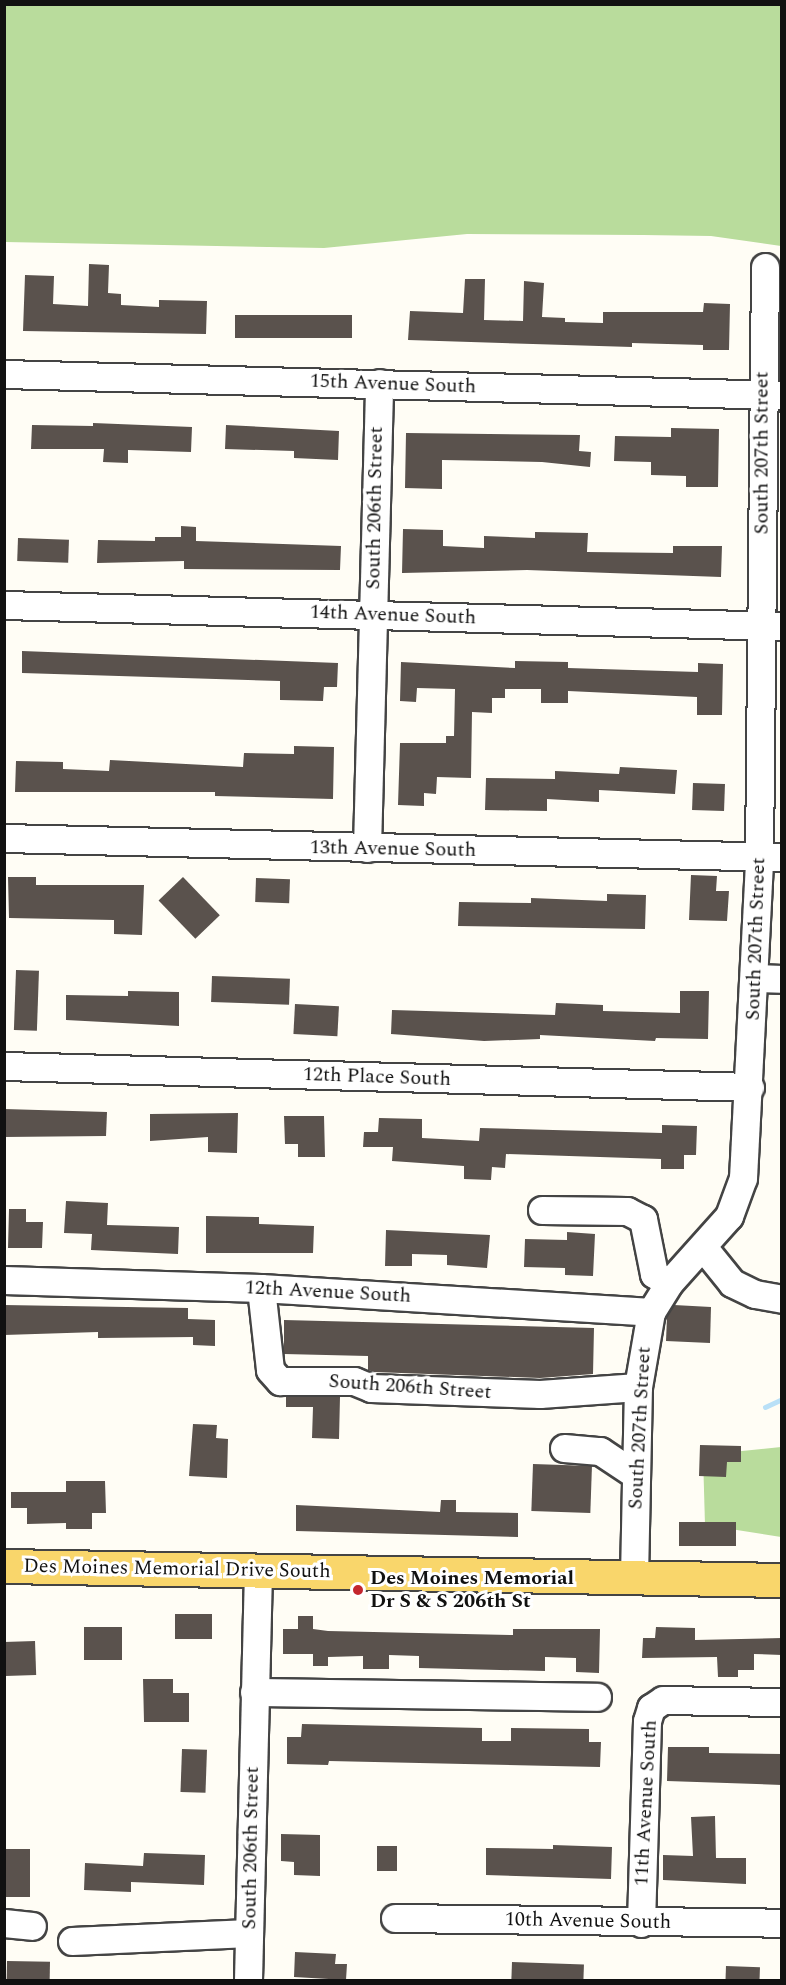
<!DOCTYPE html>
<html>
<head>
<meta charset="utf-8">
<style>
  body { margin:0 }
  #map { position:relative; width:786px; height:1985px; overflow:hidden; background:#fffdf5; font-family:Spectral,serif }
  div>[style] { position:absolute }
  .forest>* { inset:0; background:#b9dc9c }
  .stream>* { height:5px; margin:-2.5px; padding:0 2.5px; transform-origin:2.5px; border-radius:2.5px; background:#b9e0f7 }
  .building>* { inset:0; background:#5a524d; transform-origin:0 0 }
  .roads { filter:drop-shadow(2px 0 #444) drop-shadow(-2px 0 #444) drop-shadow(0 2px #444) drop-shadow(0 -2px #444) }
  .minor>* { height:27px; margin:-13.5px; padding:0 13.5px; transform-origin:13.5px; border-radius:13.5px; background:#fff }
  .major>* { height:33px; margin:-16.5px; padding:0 16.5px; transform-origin:16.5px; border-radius:16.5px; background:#f9d66b }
  .dots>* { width:16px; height:16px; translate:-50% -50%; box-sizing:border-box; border:3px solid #fff; border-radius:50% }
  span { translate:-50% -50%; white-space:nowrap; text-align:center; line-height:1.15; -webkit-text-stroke:6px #fff; paint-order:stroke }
  .street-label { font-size:20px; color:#111 }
  .poi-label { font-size:20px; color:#111; font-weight:700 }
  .left { translate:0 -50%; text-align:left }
  .frame { position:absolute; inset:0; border:6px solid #111; pointer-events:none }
</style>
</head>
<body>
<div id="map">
  <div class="forest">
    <i style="clip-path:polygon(4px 5px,781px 5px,781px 246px,711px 236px,643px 235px,467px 234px,324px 248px,5px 242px)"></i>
    <i style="clip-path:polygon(781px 1447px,781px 1537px,705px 1525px,703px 1455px)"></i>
  </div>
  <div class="stream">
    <i style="left:765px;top:1407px;width:19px;rotate:-25deg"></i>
  </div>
  <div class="building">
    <i style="clip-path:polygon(89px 264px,109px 265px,108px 293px,121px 294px,121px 305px,159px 307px,159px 300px,207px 301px,206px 334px,23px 331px,25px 275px,54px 276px,53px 304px,88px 306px)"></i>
    <i style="clip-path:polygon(465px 279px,485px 279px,484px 320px,523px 321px,524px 281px,544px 283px,542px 317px,565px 318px,565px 322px,603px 323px,603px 312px,703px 312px,704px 303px,730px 304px,729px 350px,703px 350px,703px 345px,632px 343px,632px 347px,408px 340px,410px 311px,463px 313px)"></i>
    <i style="left:235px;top:315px;width:117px;height:23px"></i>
    <i style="clip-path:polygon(93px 423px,192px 427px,191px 452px,128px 450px,128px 463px,103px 462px,104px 449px,31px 449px,32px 425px,93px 426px)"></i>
    <i style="clip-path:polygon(226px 425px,339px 431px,338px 460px,294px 458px,294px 451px,225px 449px)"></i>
    <i style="clip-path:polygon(671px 428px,719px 429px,718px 487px,686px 487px,686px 476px,651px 475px,651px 462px,614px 461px,615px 436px,671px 437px)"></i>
    <i style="clip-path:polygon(406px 433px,580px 435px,579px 451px,591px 452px,590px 467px,542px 462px,442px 460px,442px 489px,405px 488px)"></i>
    <i style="clip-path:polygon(181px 526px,196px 527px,196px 541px,341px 546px,340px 570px,184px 569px,184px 561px,97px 563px,98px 540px,155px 541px,155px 537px,181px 537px)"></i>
    <i style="clip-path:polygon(403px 529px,443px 530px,443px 546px,484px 548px,484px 536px,535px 538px,535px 532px,588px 533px,587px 552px,673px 553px,673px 546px,722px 546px,721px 577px,527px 570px,402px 573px)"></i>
    <i style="left:18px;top:538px;width:51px;height:23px;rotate:2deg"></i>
    <i style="clip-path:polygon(22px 651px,338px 663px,337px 687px,324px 687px,323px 701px,280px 700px,280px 681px,22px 673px)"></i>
    <i style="clip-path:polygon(515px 661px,568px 662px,568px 668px,698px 672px,698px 663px,723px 664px,722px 715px,697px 715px,697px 697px,568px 691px,568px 703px,541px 703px,541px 689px,505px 689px,505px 698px,492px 698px,492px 713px,472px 712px,471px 778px,437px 777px,436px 794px,424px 793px,424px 806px,398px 805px,400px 743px,446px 743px,446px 736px,454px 736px,455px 689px,417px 688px,416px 702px,400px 701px,401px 662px,515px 668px)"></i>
    <i style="clip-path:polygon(294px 746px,334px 747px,333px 799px,215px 796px,215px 792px,15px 792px,16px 761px,63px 762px,63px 769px,109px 771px,110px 760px,243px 767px,244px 753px,294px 754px)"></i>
    <i style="clip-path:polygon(620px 767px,677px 770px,675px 794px,599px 790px,599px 802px,547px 799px,547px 811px,485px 810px,486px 778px,555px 779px,555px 771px,619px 774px)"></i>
    <i style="left:693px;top:783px;width:32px;height:27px;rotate:2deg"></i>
    <i style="clip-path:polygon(691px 875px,717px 876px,716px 891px,729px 891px,727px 921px,689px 920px)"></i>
    <i style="clip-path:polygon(8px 877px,36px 877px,36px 885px,144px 885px,142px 935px,114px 934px,114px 920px,9px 918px)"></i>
    <i style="left:183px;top:877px;width:53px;height:34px;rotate:46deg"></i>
    <i style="left:256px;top:878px;width:34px;height:24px;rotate:2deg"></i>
    <i style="clip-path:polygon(607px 894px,646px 895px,645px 929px,458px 926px,459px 902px,531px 903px,531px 898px,607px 901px)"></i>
    <i style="left:16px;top:970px;width:23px;height:60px;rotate:2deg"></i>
    <i style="left:212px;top:976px;width:78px;height:26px;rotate:2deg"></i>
    <i style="clip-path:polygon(128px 991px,179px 992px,179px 1026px,66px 1020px,66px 995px,128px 996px)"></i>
    <i style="clip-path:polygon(680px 991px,709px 991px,708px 1039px,656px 1038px,655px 1041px,540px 1035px,540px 1039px,484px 1041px,391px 1034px,392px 1010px,555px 1015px,556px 1003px,603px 1005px,603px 1011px,680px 1013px)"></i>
    <i style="left:295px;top:1004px;width:44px;height:30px;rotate:3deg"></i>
    <i style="clip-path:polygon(4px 1109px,107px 1112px,106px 1136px,4px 1137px)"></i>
    <i style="clip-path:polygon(238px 1113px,237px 1153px,208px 1152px,208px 1137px,150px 1141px,150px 1114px)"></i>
    <i style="clip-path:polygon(284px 1116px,324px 1116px,325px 1157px,298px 1157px,298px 1144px,285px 1144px)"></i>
    <i style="clip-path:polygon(379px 1118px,422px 1119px,422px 1138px,479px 1141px,480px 1128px,662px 1133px,662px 1125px,697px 1126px,696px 1155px,684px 1155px,684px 1169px,661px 1169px,661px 1159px,506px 1154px,505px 1168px,492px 1167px,491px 1180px,464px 1179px,464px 1166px,392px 1161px,393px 1147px,363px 1147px,364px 1132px,378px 1132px)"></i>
    <i style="clip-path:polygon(66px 1201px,108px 1203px,107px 1225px,179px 1227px,178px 1254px,91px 1250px,92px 1234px,64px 1233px)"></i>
    <i style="clip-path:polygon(9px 1209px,26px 1209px,26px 1222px,43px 1222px,42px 1248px,8px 1248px)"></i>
    <i style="clip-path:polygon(206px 1216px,259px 1217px,259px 1224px,314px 1226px,313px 1253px,206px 1253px)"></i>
    <i style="clip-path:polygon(386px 1230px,490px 1235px,487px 1268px,447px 1265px,447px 1255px,412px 1254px,412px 1266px,385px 1266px)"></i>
    <i style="clip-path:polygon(567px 1232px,595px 1234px,593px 1276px,565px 1275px,565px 1268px,524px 1267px,525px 1239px,567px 1240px)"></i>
    <i style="clip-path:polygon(4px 1305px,188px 1308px,188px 1319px,215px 1320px,215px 1346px,193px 1345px,193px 1337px,98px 1338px,98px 1332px,4px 1335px)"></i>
    <i style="clip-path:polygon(674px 1305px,711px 1307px,710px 1343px,666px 1341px,667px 1317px)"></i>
    <i style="clip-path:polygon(284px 1320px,594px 1328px,593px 1374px,540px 1378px,374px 1372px,368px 1370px,368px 1356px,284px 1354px)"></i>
    <i style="clip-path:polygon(286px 1397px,340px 1397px,339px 1439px,312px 1438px,313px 1407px,286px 1407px)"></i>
    <i style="clip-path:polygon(193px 1424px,217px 1425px,216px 1438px,228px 1439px,227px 1478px,189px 1476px)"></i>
    <i style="clip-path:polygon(700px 1445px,741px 1446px,741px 1462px,727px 1462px,726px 1477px,699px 1476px)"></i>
    <i style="left:533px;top:1464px;width:59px;height:47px;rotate:2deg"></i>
    <i style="clip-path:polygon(66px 1481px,105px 1481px,106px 1513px,92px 1513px,92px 1529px,66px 1529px,66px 1523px,27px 1524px,27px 1508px,11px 1508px,11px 1492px,66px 1492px)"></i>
    <i style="clip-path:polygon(441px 1500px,456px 1500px,456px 1512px,518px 1513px,518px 1537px,296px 1531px,296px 1505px,440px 1512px)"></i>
    <i style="left:679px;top:1522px;width:57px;height:24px"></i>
    <i style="left:212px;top:1614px;width:25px;height:37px;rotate:90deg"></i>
    <i style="clip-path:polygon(298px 1616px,313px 1616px,313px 1629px,328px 1631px,513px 1635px,513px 1629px,600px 1629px,599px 1673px,576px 1672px,576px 1658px,545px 1657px,545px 1671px,419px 1668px,419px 1656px,389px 1655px,389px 1669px,363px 1669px,363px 1656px,328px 1657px,328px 1666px,313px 1666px,313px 1654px,283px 1654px,283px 1629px,298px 1629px)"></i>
    <i style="left:84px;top:1627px;width:38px;height:33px"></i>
    <i style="clip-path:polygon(656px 1627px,695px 1628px,695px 1640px,782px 1638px,782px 1655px,754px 1654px,754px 1670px,738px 1670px,738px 1677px,718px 1677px,717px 1657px,642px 1658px,643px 1638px,655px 1638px)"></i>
    <i style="left:35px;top:1641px;width:34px;height:31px;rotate:88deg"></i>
    <i style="clip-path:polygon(143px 1679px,173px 1679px,173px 1693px,189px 1693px,189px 1722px,144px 1722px)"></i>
    <i style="clip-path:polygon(302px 1724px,482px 1728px,482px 1741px,511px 1741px,511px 1728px,589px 1729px,589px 1742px,601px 1742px,600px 1767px,329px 1761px,328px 1765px,287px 1764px,287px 1737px,301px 1737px)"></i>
    <i style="clip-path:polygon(668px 1747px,709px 1747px,709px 1753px,782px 1754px,782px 1785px,667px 1781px)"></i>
    <i style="left:182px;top:1749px;width:25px;height:43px;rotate:2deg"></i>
    <i style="clip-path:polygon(715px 1816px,716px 1858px,746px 1858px,746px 1884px,663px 1880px,663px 1855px,693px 1856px,691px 1817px)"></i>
    <i style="clip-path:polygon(281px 1834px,320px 1835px,320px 1876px,294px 1875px,294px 1862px,281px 1861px)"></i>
    <i style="clip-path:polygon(553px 1845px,612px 1847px,611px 1879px,486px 1875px,486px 1848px,553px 1849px)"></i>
    <i style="left:377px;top:1846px;width:20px;height:25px"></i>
    <i style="left:5px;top:1849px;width:25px;height:48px"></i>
    <i style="clip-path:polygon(144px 1853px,205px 1855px,204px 1885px,131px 1882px,131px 1892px,84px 1890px,85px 1863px,143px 1866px)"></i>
    <i style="clip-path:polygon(295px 1952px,336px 1954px,335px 1964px,347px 1964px,346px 1980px,294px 1977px)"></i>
    <i style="left:7px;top:1961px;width:43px;height:19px;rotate:1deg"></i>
    <i style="left:512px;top:1962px;width:72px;height:18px;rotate:2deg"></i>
    <i style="left:726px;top:1966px;width:34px;height:14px;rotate:2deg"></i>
  </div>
  <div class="roads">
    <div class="minor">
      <i style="left:4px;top:374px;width:778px;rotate:1.55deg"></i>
      <i style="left:4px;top:605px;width:778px;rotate:1.55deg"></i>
      <i style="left:4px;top:838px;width:778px;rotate:1.4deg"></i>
      <i style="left:367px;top:848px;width:465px;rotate:-88.5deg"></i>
      <i style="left:756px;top:978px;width:26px;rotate:2deg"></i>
      <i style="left:4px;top:1066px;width:746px;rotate:1.61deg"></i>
      <i style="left:542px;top:1210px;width:85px;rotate:0.7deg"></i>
      <i style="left:627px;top:1211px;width:18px;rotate:27deg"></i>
      <i style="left:643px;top:1219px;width:56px;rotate:78.7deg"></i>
      <i style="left:654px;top:1274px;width:17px;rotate:31deg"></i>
      <i style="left:703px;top:1247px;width:46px;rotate:51.1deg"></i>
      <i style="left:732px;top:1283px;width:25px;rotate:26deg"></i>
      <i style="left:755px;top:1294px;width:27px;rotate:10deg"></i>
      <i style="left:4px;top:1280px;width:257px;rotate:1.8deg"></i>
      <i style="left:261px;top:1288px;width:391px;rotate:3.5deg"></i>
      <i style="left:261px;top:1288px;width:82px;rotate:83.7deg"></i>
      <i style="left:270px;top:1370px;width:15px;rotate:48deg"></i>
      <i style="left:280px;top:1381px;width:74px"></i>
      <i style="left:354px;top:1381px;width:18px;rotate:22deg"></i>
      <i style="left:371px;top:1388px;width:169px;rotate:2deg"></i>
      <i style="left:540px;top:1394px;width:98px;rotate:-4.1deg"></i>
      <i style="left:564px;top:1448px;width:36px;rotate:5deg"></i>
      <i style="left:600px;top:1451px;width:43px;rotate:33.7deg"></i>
      <i style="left:634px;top:1577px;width:190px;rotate:-88.8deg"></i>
      <i style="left:638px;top:1387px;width:76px;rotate:-80.2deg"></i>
      <i style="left:651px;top:1312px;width:34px;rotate:-58deg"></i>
      <i style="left:669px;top:1283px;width:90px;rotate:-48.2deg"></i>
      <i style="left:729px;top:1216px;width:40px;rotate:-69.8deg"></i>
      <i style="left:743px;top:1178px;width:321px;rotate:-87.1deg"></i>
      <i style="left:759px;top:857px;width:590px;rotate:-89.42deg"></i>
      <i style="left:254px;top:1692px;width:343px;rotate:0.8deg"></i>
      <i style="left:395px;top:1918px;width:387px;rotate:0.7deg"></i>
      <i style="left:4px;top:1923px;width:28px;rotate:6deg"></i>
      <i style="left:641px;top:1923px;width:202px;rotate:-88.3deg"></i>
      <i style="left:647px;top:1721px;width:14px;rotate:-73deg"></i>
      <i style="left:651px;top:1708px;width:14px;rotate:-34deg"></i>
      <i style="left:663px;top:1700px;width:119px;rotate:1deg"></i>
      <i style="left:72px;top:1941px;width:177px;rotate:-2.6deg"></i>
      <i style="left:248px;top:1980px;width:408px;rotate:-88.6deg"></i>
    </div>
    <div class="major">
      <i style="left:4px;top:1566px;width:778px;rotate:1.03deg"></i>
    </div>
  </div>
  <div class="dots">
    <i style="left:358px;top:1590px;background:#c4262e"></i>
  </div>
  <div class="street-label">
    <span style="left:393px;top:384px;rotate:2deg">15th Avenue South</span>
    <span style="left:762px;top:453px;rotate:-90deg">South 207th Street</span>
    <span style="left:375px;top:508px;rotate:-89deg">South 206th Street</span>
    <span style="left:393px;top:615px;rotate:2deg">14th Avenue South</span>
    <span style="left:393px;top:849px;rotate:1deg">13th Avenue South</span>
    <span style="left:756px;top:939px;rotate:-88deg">South 207th Street</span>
    <span style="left:377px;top:1077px;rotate:2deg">12th Place South</span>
    <span style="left:328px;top:1292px;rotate:3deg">12th Avenue South</span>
    <span style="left:410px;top:1387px;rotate:4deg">South 206th Street</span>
    <span style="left:640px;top:1428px;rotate:-87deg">South 207th Street</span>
    <span style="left:177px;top:1569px;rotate:1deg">Des Moines Memorial Drive South</span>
    <span style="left:646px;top:1803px;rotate:-87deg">11th Avenue South</span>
    <span style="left:251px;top:1848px;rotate:-89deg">South 206th Street</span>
    <span style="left:588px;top:1921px;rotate:1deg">10th Avenue South</span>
  </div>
  <div class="poi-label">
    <span class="left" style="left:370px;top:1590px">Des Moines Memorial<br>Dr S &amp; S 206th St</span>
  </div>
  <div class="frame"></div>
</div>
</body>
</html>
